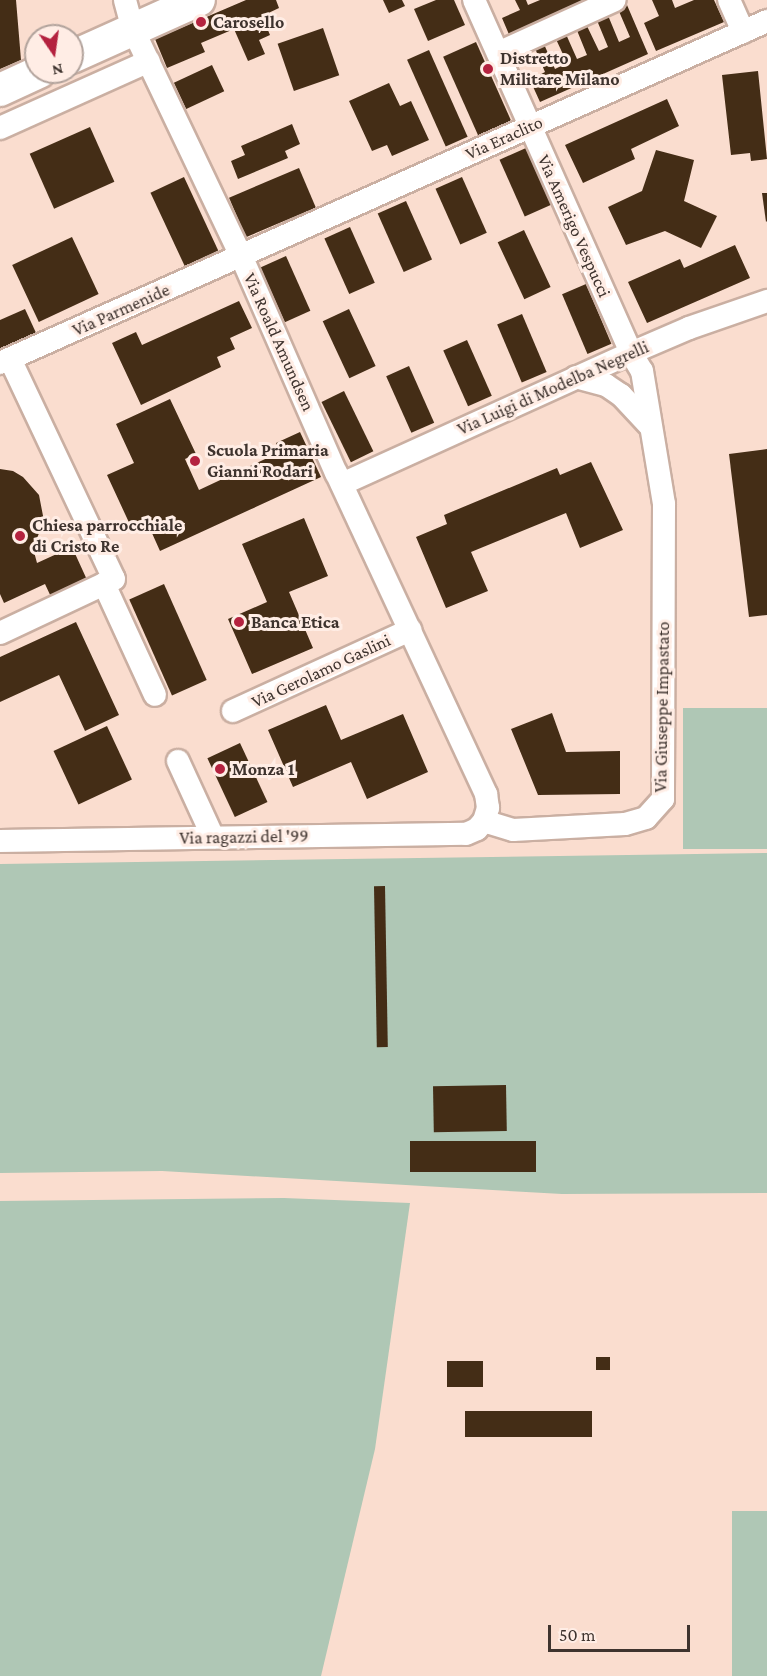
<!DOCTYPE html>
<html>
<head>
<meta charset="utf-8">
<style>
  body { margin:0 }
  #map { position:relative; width:767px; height:1676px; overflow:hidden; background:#faddcf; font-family:"Crimson Pro",serif }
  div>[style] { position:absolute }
  .green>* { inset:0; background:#afc7b5; transform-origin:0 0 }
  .building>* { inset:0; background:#442d16; transform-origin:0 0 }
  .roads { filter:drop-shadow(2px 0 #caafa2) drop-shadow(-2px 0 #caafa2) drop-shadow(0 2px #caafa2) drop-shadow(0 -2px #caafa2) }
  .minor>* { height:22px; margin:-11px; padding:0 11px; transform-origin:11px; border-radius:11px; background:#fff }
  .secondary>* { height:32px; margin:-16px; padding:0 16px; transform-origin:16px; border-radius:16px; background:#fff }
  .dots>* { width:16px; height:16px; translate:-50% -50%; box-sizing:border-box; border:3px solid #ffede5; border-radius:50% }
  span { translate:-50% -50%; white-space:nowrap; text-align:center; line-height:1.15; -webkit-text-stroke:6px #ffede5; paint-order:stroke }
  .poi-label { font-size:18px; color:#3e332e; font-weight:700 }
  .left { translate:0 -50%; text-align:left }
  .street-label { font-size:18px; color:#3e332e }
  .north { position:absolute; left:24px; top:24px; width:60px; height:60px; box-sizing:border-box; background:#ffede5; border:2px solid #b2a39c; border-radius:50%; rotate:167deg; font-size:16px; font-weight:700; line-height:24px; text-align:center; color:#3e332e }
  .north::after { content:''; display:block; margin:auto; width:21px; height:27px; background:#b4223f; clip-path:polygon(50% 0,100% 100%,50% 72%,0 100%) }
  .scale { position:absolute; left:548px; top:1625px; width:142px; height:27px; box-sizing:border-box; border:3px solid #3e332e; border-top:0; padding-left:8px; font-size:18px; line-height:21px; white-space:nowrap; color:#3e332e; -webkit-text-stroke:4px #ffede5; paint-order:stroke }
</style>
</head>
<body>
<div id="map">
  <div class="green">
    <i style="left:767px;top:708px;width:141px;height:84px;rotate:90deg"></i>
    <i style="clip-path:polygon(767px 853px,767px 1193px,562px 1194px,162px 1171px,0 1173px,0 864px)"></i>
    <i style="clip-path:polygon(284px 1198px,410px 1203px,375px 1449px,321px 1676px,0 1676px,0 1201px)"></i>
    <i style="left:767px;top:1511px;width:165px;height:35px;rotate:90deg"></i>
  </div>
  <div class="building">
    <i style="clip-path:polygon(0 0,16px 0,21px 60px,0 69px)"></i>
    <i style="clip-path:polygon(246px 0,276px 0,279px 8px,262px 16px,270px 35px,259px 40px,265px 54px,248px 61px,234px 29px,201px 43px,205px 52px,167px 68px,155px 39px)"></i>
    <i style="clip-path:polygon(383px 0,402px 0,405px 6px,389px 13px)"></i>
    <i style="clip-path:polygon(436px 0,454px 0,465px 25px,428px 41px,414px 9px)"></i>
    <i style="clip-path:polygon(515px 0,526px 0,528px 5px,540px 0,599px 0,511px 39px,502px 18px,520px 10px)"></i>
    <i style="clip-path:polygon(652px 0,672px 0,675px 8px,694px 0,714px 0,724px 22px,656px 51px,644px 23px,659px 16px)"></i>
    <i style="clip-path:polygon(627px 5px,648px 54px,540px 102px,530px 80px,545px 72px,534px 46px,543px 42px,555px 69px,567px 63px,555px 37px,565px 32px,577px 59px,587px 55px,576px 28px,586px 24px,599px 51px,608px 47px,596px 18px,607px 13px,619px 42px,630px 37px,618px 9px)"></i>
    <i style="left:323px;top:28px;width:50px;height:48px;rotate:71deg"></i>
    <i style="left:476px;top:42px;width:86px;height:36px;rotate:66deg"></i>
    <i style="left:429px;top:50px;width:95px;height:24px;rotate:66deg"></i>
    <i style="left:212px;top:65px;width:29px;height:42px;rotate:65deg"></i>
    <i style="clip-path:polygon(758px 71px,767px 159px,751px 161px,750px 153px,731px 155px,722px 75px)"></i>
    <i style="clip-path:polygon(389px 83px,400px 106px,411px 101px,429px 140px,392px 156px,387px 145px,372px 151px,349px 101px)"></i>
    <i style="clip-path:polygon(667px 99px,679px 126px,631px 149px,635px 159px,583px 183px,565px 145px)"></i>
    <i style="clip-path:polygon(292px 124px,300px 144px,285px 151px,288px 158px,238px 179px,231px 161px,245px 155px,241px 146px)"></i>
    <i style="left:90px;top:127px;width:60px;height:66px;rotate:66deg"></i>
    <i style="left:526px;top:148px;width:62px;height:29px;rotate:66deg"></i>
    <i style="clip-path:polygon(656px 150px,694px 160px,684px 201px,717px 216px,701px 248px,665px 231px,626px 245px,608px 207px,642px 191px)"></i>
    <i style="left:299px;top:168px;width:43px;height:76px;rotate:67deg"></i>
    <i style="left:184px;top:177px;width:81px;height:37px;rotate:65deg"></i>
    <i style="left:462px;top:177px;width:61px;height:29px;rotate:66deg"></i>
    <i style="clip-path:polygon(762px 193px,767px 193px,767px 221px,766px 222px)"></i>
    <i style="left:406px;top:201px;width:64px;height:31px;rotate:66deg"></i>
    <i style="left:350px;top:227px;width:61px;height:28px;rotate:66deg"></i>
    <i style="left:524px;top:230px;width:63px;height:29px;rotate:65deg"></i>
    <i style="left:72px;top:237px;width:63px;height:66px;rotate:65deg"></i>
    <i style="clip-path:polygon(735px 245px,750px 278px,647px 323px,628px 282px,680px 259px,684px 268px)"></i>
    <i style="left:286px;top:256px;width:60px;height:28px;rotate:66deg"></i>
    <i style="left:586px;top:284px;width:65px;height:26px;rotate:67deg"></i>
    <i style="clip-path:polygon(239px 301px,252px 328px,230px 338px,235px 349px,217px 357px,221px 367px,141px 405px,112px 343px,136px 332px,142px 345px)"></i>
    <i style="clip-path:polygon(25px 309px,37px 335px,0 352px,0 320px)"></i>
    <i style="left:349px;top:309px;width:63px;height:29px;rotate:65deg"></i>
    <i style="left:522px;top:314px;width:63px;height:27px;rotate:67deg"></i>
    <i style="left:467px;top:340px;width:61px;height:26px;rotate:66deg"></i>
    <i style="left:409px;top:366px;width:62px;height:25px;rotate:66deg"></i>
    <i style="left:344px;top:391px;width:67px;height:25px;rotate:64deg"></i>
    <i style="clip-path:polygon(170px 399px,196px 454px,185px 459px,199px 490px,280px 452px,276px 443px,300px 432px,321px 477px,160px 551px,147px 522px,132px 529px,107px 475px,134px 463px,116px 424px)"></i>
    <i style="clip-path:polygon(767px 449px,767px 615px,749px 617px,729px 454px)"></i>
    <i style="clip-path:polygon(591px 462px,623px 530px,580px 548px,566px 513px,471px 552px,488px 591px,446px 608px,416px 537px,447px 524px,444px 515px,557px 468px,560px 475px)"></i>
    <i style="clip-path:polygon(0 469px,13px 471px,23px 477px,39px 495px,44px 521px,33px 548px,37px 563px,72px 547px,88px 582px,52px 599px,45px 584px,4px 603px,0 594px)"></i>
    <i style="clip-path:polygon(304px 518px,328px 576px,289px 592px,313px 648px,252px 674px,228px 619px,267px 602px,242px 544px)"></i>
    <i style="left:164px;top:584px;width:105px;height:38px;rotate:66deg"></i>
    <i style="clip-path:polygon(76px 622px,119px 715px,85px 731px,59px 675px,0 702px,0 657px)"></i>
    <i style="clip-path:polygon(326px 705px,341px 740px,403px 714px,428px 772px,367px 799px,351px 762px,293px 787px,268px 730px)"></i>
    <i style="clip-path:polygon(552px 713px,566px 752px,620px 751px,620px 794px,538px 795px,511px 729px)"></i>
    <i style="left:107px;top:726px;width:59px;height:59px;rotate:65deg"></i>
    <i style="left:240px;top:743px;width:65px;height:36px;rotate:65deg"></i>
    <i style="left:385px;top:886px;width:161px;height:11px;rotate:89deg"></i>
    <i style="left:506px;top:1085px;width:46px;height:73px;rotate:89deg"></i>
    <i style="left:536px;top:1141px;width:31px;height:126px;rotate:90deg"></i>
    <i style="left:596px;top:1357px;width:14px;height:13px"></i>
    <i style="left:447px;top:1361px;width:36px;height:26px"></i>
    <i style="left:465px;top:1411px;width:127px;height:26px"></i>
  </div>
  <div class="roads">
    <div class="minor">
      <i style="left:474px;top:0;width:386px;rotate:66deg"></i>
      <i style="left:631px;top:353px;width:21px;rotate:59deg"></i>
      <i style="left:642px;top:371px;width:135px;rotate:80.6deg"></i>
      <i style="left:664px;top:504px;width:295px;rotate:90.2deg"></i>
      <i style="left:663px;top:799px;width:25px;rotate:132deg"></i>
      <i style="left:646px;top:818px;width:22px;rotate:164deg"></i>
      <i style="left:625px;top:824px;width:112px;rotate:176.9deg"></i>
      <i style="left:513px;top:830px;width:30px;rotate:-163deg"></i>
      <i style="left:729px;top:0;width:35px;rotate:66deg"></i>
      <i style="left:498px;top:53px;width:128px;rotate:-24.4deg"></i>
      <i style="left:0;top:128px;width:163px;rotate:-24.2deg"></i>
      <i style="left:10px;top:359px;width:243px;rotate:64.7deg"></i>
      <i style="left:114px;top:579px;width:11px;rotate:153deg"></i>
      <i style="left:104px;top:584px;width:122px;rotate:65.3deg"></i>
      <i style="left:0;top:363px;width:840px;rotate:-24.03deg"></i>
      <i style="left:576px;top:377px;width:31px;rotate:15deg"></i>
      <i style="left:606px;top:385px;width:18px;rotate:34deg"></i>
      <i style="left:621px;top:395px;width:42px;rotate:46.9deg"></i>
      <i style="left:342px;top:484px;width:317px;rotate:-24.4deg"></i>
      <i style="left:631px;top:353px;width:63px;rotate:-23.3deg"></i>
      <i style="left:689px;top:328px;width:83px;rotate:-19.1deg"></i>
      <i style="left:0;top:633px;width:115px;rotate:-25.2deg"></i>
      <i style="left:233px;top:711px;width:195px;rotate:-24.6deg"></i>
      <i style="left:178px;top:761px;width:84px;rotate:65.3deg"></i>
      <i style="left:0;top:841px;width:466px;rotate:-0.9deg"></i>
      <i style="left:466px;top:834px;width:12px;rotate:-24deg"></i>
      <i style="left:477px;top:829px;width:11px;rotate:-49deg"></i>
      <i style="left:484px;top:821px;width:14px;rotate:-73deg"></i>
      <i style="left:488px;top:808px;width:14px;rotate:-98deg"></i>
      <i style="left:486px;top:794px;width:354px;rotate:-115deg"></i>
      <i style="left:336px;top:473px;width:237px;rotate:-113.6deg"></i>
      <i style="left:241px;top:256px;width:250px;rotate:-115.5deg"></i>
      <i style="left:133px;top:30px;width:31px;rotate:-105deg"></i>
    </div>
    <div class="secondary">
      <i style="left:72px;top:57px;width:139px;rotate:-24.2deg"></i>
      <i style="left:0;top:90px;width:43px;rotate:-24.8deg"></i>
    </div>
  </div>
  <div class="dots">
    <i style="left:201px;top:22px;background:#b4223f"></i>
    <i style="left:488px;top:69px;background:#b4223f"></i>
    <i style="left:195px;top:461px;background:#b4223f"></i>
    <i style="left:20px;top:536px;background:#b4223f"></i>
    <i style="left:239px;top:622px;background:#b4223f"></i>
    <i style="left:220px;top:769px;background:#b4223f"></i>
  </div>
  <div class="poi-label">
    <span class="left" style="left:213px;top:22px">Carosello</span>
    <span class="left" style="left:500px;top:69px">Distretto<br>Militare Milano</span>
    <span class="left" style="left:207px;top:461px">Scuola Primaria<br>Gianni Rodari</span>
    <span class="left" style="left:32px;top:536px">Chiesa parrocchiale<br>di Cristo Re</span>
    <span class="left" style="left:251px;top:622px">Banca Etica</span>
    <span class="left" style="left:232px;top:769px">Monza 1</span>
  </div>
  <div class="street-label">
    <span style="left:504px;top:138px;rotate:-24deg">Via Eraclito</span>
    <span style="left:574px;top:226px;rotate:66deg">Via Amerigo Vespucci</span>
    <span style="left:121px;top:310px;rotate:-24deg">Via Parmenide</span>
    <span style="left:279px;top:342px;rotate:66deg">Via Roald Amundsen</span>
    <span style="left:553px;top:388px;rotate:-24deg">Via Luigi di Modelba Negrelli</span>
    <span style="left:321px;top:671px;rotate:-25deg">Via Gerolamo Gaslini</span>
    <span style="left:662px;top:707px;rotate:-89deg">Via Giuseppe Impastato</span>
    <span style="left:244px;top:837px;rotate:-1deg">Via ragazzi del '99</span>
  </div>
  <div class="north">N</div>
  <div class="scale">50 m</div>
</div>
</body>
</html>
